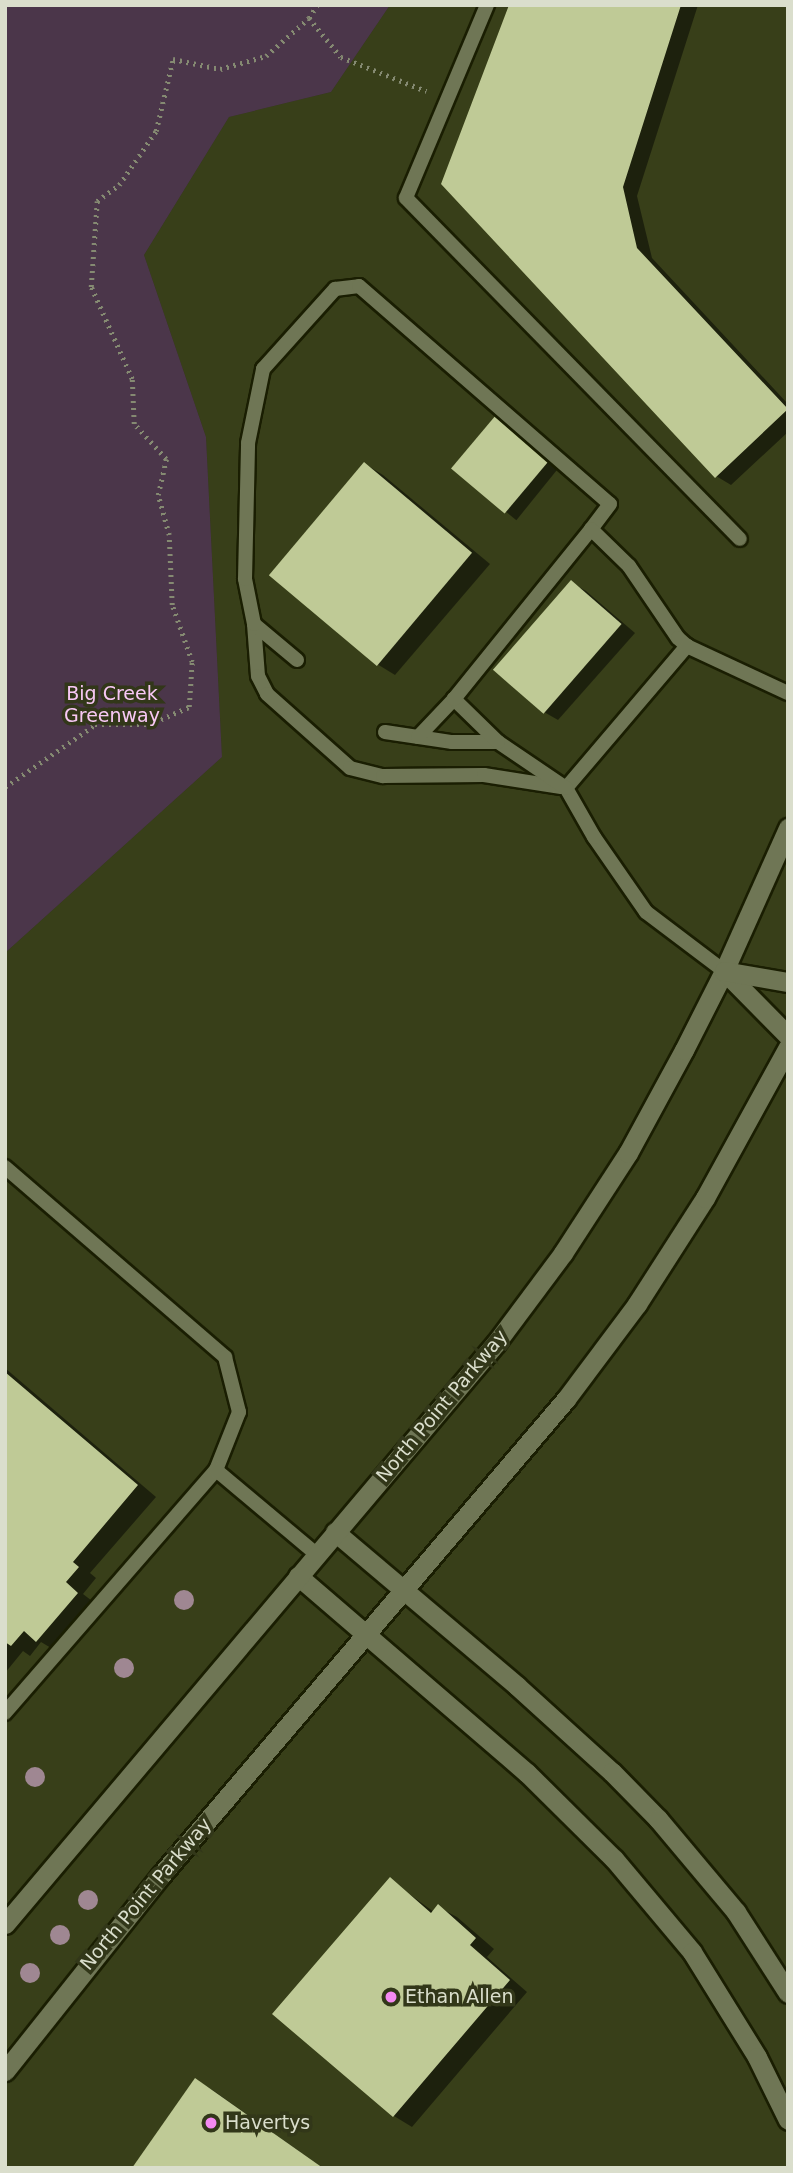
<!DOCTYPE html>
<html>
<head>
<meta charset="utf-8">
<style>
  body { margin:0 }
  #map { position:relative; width:793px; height:2173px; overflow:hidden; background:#323719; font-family:"DejaVu Sans",sans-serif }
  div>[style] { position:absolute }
  .built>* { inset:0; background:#383f19 }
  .green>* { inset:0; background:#4b364a }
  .shadow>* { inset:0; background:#0007; transform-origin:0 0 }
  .building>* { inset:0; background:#bfca96; transform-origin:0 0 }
  .path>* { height:4.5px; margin-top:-2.25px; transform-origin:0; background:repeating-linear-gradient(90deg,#858a72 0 2px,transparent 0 7px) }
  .roads { filter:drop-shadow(2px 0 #1a1e02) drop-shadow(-2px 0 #1a1e02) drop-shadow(0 2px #1a1e02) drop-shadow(0 -2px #1a1e02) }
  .service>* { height:14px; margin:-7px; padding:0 7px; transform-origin:7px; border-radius:7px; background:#6f7655 }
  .minor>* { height:19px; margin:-9.5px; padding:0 9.5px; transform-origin:9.5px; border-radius:9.5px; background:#6f7655 }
  .tertiary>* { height:19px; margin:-9.5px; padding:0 9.5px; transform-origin:9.5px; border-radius:9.5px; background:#6f7655 }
  .secondary>* { height:19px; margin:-9.5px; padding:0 9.5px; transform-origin:9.5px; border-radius:9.5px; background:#6f7655 }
  .trees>* { width:20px; height:20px; margin:-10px; border-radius:50%; background:#9f8792 }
  .dots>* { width:19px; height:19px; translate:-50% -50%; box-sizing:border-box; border:4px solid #323719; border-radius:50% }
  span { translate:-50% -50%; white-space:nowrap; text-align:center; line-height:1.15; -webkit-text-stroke:7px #323719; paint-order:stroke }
  .park-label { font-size:19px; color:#f8c8f5 }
  .street-label { font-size:19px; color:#dadecc }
  .poi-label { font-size:19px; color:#dadecc }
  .left { translate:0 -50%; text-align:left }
  .frame { position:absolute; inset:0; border:7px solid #dadecc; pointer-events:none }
</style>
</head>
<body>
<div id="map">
  <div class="built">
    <i style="clip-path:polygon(390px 5px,788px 5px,788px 2168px,5px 2168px,5px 953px,222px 757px,206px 437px,144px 255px,229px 117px,331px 92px)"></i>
  </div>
  <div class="green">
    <i style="clip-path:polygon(5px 5px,390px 5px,331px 92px,229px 117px,144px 255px,206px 437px,222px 757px,5px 953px)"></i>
  </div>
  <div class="shadow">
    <i style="clip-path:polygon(510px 5px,698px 5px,637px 196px,652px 258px,788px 404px,788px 432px,731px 485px,716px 476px)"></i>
    <i style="left:497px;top:417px;width:80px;height:68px;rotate:39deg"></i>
    <i style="clip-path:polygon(365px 464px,383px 475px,490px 564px,395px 675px,377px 664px)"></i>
    <i style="clip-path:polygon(572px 583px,586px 591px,635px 633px,558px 720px,544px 712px)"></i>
    <i style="clip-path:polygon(5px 1368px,156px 1497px,90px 1573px,96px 1578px,83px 1594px,96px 1604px,56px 1651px,41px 1642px,30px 1656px,23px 1651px,5px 1673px)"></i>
    <i style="clip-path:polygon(390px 1880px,434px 1912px,438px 1907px,457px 1917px,494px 1949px,487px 1957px,527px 1992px,412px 2127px,394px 2116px)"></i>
    <i style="clip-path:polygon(196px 2080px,214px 2091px,323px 2168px,134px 2168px)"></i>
  </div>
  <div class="building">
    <i style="clip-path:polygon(509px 5px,681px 5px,623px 187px,637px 248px,788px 409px,715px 478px,441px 184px)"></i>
    <i style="left:496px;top:415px;width:70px;height:70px;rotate:40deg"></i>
    <i style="left:364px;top:462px;width:141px;height:148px;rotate:40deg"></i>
    <i style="left:571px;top:580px;width:67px;height:119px;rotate:41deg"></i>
    <i style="clip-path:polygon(5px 1372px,138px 1485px,73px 1562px,79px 1567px,66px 1582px,78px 1593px,36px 1642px,24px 1631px,11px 1646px,5px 1642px)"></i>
    <i style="clip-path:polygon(390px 1877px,431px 1913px,438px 1904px,476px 1938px,470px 1945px,510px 1980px,393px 2117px,272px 2014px)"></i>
    <i style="clip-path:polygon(195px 2078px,323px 2168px,132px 2168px)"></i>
  </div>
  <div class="path">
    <i style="left:309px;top:18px;width:50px;rotate:50.6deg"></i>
    <i style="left:341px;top:57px;width:92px;rotate:21.8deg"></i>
    <i style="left:5px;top:787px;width:109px;rotate:-34.6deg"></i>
    <i style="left:95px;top:725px;width:53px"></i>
    <i style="left:148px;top:725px;width:45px;rotate:-23.7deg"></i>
    <i style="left:189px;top:707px;width:45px;rotate:-86.2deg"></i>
    <i style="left:192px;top:662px;width:60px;rotate:-109.3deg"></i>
    <i style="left:172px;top:605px;width:70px;rotate:-92.5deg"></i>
    <i style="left:169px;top:535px;width:41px;rotate:-105.4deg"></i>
    <i style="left:158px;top:495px;width:37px;rotate:-77deg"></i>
    <i style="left:166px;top:459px;width:47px;rotate:-132.4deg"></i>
    <i style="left:134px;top:424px;width:45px;rotate:-92.5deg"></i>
    <i style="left:132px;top:379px;width:101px;rotate:-114deg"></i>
    <i style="left:91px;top:287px;width:86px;rotate:-86deg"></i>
    <i style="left:97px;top:201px;width:27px;rotate:-36deg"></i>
    <i style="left:119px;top:185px;width:65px;rotate:-55.6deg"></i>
    <i style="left:156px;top:131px;width:74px;rotate:-76.7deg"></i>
    <i style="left:173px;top:59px;width:48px;rotate:12deg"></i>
    <i style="left:220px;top:69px;width:48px;rotate:-15.8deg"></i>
    <i style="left:266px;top:56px;width:57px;rotate:-41.5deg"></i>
    <i style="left:309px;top:18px;width:15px;rotate:-58deg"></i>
  </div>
  <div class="roads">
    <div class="service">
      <i style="left:487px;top:5px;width:209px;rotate:112.8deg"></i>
      <i style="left:406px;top:198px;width:477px;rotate:45.6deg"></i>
      <i style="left:254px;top:624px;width:52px;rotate:85.6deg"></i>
      <i style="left:258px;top:676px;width:20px;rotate:63deg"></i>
      <i style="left:267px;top:694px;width:111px;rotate:41.7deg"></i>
      <i style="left:350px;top:768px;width:34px;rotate:14deg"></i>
      <i style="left:383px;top:776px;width:101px;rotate:-0.6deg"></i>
      <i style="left:484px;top:775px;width:78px;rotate:8.9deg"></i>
      <i style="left:297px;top:660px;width:56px;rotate:-140.1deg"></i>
      <i style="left:254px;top:624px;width:46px;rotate:-101.3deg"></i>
      <i style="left:245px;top:579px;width:136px;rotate:-88.7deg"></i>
      <i style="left:248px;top:443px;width:76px;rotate:-78.5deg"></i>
      <i style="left:263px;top:369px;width:108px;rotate:-48deg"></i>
      <i style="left:335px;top:289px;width:24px;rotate:-7deg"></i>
      <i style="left:359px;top:286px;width:332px;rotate:41deg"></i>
      <i style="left:610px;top:504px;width:31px;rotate:127deg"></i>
      <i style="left:385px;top:732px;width:68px;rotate:8.5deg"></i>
      <i style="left:452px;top:742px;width:46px"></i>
      <i style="left:418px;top:737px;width:52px;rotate:-46.5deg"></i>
      <i style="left:566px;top:788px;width:187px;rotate:-49.6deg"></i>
      <i style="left:724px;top:971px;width:98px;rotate:-142.9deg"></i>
      <i style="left:646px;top:912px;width:91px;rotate:-124.7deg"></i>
      <i style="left:594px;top:837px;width:56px;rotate:-119.7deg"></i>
      <i style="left:566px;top:788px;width:82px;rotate:-145.9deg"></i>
      <i style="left:498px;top:742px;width:62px;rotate:-135.7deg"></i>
      <i style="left:454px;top:699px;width:218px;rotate:-51.1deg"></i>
      <i style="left:591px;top:529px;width:53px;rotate:44.2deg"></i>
      <i style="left:629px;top:566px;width:87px;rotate:55.8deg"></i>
      <i style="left:678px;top:638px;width:12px;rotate:42deg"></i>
      <i style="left:687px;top:646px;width:111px;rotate:25deg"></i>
      <i style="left:5px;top:1167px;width:291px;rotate:40.8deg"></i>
      <i style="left:225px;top:1357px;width:57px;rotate:75.7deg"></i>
      <i style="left:239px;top:1412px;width:62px;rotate:111.6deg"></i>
      <i style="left:216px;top:1470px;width:322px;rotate:131deg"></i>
      <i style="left:216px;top:1470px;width:131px;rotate:40deg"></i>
    </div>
    <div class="minor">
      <i style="left:335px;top:1532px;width:238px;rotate:40.2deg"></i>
      <i style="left:517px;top:1686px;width:128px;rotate:42.2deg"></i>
      <i style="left:612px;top:1772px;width:66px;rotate:45.6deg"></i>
      <i style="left:658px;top:1819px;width:121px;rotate:50deg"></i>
      <i style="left:736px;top:1912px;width:96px;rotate:57.3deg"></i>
      <i style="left:298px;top:1576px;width:302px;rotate:40.7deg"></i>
      <i style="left:527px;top:1773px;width:122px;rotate:44.7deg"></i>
      <i style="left:614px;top:1859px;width:121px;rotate:50deg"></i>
      <i style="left:692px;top:1952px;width:123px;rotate:58.2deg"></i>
      <i style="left:757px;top:2057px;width:70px;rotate:63.8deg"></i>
    </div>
    <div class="tertiary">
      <i style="left:5px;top:1924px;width:761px;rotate:-49.8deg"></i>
      <i style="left:496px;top:1343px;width:112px;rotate:-53.3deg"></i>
      <i style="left:563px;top:1253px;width:119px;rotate:-57deg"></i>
      <i style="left:628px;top:1153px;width:117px;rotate:-61.5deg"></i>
      <i style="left:684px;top:1050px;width:89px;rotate:-63.1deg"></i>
      <i style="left:724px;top:971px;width:157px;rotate:-65.9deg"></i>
      <i style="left:5px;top:2071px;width:251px;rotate:-51.5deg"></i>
      <i style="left:161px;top:1875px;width:625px;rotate:-49.61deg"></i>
      <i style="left:566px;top:1399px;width:119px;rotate:-53.2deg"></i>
      <i style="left:637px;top:1304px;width:126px;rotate:-57.3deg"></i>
      <i style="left:705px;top:1198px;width:172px;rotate:-61.2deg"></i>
    </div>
    <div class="secondary">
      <i style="left:724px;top:971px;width:91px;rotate:45.4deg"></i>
      <i style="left:724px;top:971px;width:65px;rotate:9.8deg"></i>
    </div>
  </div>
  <div class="trees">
    <i style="left:184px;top:1600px"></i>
    <i style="left:124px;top:1668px"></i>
    <i style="left:35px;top:1777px"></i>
    <i style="left:88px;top:1900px"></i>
    <i style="left:60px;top:1935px"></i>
    <i style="left:30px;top:1973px"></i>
  </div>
  <div class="dots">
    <i style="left:391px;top:1997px;background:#f489f1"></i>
    <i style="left:211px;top:2123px;background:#f489f1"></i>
  </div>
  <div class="park-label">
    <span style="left:112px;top:705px">Big Creek<br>Greenway</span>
  </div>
  <div class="street-label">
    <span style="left:442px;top:1406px;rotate:-50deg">North Point Parkway</span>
    <span style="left:146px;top:1894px;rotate:-50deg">North Point Parkway</span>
  </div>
  <div class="poi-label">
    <span class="left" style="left:405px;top:1997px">Ethan Allen</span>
    <span class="left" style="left:225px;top:2123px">Havertys</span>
  </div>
  <div class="frame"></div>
</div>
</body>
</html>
